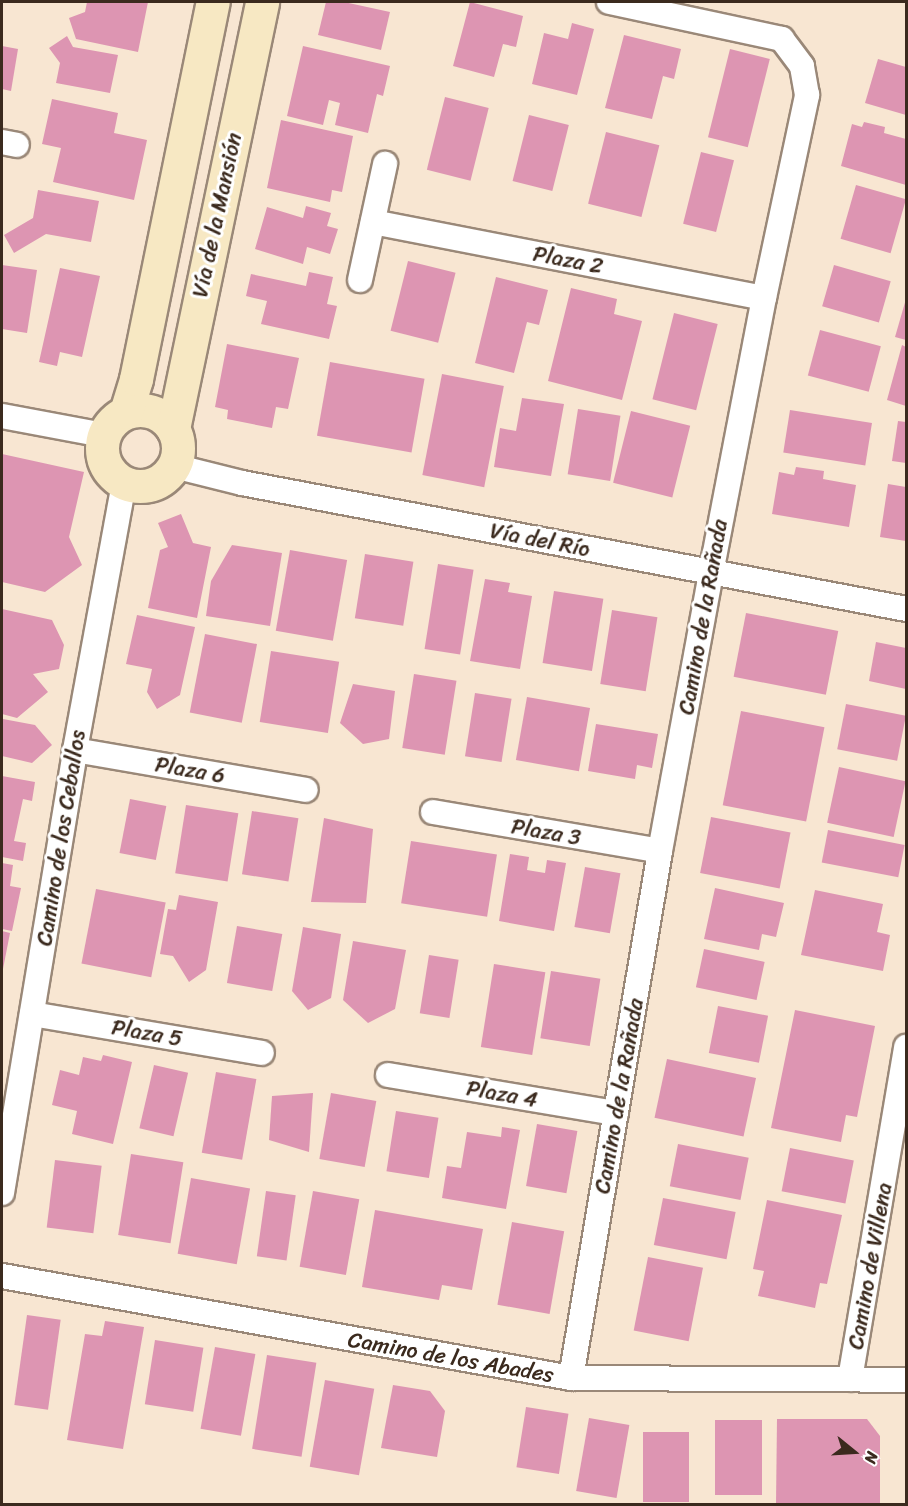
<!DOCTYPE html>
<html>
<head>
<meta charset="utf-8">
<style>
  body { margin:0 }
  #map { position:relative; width:908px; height:1506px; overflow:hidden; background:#f8e6d2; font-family:Sriracha,sans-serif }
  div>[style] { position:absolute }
  .building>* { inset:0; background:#dd95b2; transform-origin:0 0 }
  .roads { filter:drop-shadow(2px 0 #9a8878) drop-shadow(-2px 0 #9a8878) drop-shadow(0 2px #9a8878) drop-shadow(0 -2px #9a8878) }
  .street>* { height:24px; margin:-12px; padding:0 12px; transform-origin:12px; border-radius:12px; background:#fff }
  .secondary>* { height:33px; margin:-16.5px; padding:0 16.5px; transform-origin:16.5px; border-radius:16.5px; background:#f7e8c3 }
  .secondary>.ring { margin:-16.5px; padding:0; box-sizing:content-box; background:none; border:33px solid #f7e8c3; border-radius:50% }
  span { translate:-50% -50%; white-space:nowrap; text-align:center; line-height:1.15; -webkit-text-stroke:6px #fff; paint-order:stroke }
  .street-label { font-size:22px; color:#3b2a1e }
  .frame { position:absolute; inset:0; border:3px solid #3b2a1e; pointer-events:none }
  .north { position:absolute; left:824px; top:1422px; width:60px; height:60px; -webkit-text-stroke:4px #fff; paint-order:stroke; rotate:108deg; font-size:16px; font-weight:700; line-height:24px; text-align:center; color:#3b2a1e }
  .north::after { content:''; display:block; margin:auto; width:21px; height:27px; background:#3b2a1e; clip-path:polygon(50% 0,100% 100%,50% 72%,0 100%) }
</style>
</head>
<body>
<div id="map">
  <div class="building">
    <i style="clip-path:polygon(87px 2px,148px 2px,138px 52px,76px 39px,69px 18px,85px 12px)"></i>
    <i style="clip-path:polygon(326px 2px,344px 2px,390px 12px,381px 50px,318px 35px)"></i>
    <i style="clip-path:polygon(470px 2px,523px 16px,516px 47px,503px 44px,494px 77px,453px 66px)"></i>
    <i style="clip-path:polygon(572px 23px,594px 29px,577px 95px,532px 84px,544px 33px,568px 39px)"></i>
    <i style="clip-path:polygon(624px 35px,681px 49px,674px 79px,663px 76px,652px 119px,605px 108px)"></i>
    <i style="clip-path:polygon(67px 36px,73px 47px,118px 55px,110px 93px,56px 83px,60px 63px,49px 48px)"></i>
    <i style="clip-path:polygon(2px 46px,18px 49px,11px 91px,2px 89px)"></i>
    <i style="clip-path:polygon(303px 46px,390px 66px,383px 96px,377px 94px,368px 133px,335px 125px,340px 103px,329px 100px,323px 125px,287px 116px)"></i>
    <i style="left:730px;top:49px;width:41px;height:91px;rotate:14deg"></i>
    <i style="clip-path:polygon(878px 59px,906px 67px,906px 115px,865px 103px)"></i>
    <i style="left:445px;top:97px;width:45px;height:75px;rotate:14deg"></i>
    <i style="clip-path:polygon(52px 99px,118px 113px,114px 133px,147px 140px,134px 200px,53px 182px,61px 148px,42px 144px)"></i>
    <i style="left:529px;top:115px;width:41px;height:68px;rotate:14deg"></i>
    <i style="clip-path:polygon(281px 120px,353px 136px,342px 192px,332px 190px,330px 202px,267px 188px)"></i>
    <i style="clip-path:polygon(864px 122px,885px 127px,884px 133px,906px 139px,906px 185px,841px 166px,852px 124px,862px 127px)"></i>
    <i style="left:606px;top:132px;width:55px;height:74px;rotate:14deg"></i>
    <i style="left:701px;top:152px;width:34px;height:74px;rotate:14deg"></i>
    <i style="left:856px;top:185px;width:52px;height:56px;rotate:16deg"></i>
    <i style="clip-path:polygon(38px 190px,99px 201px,91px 242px,46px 234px,14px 253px,4px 235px,33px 218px)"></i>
    <i style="clip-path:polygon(306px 206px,331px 213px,327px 226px,338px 229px,330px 254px,307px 247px,303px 264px,255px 249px,267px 207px,303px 218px)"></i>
    <i style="left:408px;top:261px;width:49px;height:72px;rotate:14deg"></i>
    <i style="clip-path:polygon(2px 265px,37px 270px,27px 333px,2px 329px)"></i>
    <i style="left:834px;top:265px;width:59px;height:43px;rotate:16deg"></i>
    <i style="clip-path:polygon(60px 268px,100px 276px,82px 357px,60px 352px,57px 366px,39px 362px)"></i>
    <i style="clip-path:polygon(309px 272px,333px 277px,327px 304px,337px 306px,329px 339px,261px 324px,267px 301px,246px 296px,251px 274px,306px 286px)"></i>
    <i style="clip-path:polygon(496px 277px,548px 290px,539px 325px,527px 322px,514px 373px,475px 363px)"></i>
    <i style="clip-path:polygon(571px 288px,617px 299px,614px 314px,642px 321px,622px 400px,548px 381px)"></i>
    <i style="clip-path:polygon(906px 299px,906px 340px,895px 337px)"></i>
    <i style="left:674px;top:313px;width:45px;height:89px;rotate:14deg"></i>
    <i style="left:820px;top:330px;width:63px;height:47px;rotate:15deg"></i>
    <i style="clip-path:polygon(227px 344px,299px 358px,288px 409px,276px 407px,272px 428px,227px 419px,228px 410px,215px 407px)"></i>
    <i style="clip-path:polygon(902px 345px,906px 347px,906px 406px,887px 400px)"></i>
    <i style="left:330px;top:362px;width:96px;height:75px;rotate:10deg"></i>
    <i style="left:442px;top:374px;width:63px;height:103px;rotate:11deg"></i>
    <i style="clip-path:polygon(522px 398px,564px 404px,551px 476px,494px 467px,500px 428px,516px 431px)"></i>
    <i style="left:578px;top:409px;width:43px;height:66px;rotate:9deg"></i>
    <i style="left:790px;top:410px;width:83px;height:43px;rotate:9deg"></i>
    <i style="left:631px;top:411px;width:61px;height:74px;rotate:14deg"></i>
    <i style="clip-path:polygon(898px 421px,906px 422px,906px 463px,892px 461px)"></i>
    <i style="clip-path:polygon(2px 454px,84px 472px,69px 537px,82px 565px,45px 592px,2px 582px)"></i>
    <i style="clip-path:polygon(796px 467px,824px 471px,823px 479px,856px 485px,849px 527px,772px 514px,779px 472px,794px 475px)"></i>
    <i style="clip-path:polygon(888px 484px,906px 487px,906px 541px,880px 537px)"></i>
    <i style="clip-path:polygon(181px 514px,193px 543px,211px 547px,197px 618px,148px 608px,160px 550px,168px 547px,158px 523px)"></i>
    <i style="clip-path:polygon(232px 545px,282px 553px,270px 626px,206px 616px,211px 581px)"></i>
    <i style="left:290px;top:550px;width:58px;height:82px;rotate:10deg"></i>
    <i style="left:365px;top:554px;width:49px;height:65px;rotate:9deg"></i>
    <i style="left:438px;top:564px;width:36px;height:86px;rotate:9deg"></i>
    <i style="clip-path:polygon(485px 579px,510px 583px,508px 592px,532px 596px,520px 669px,470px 661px)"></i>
    <i style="left:554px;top:591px;width:50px;height:73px;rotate:9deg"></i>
    <i style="clip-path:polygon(2px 609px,52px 620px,64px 645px,59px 669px,33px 674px,48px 692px,17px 718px,2px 714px)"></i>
    <i style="left:612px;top:610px;width:46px;height:75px;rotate:9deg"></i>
    <i style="left:746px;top:613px;width:94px;height:65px;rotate:11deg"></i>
    <i style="clip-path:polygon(137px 615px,195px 627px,180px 695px,157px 709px,147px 692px,152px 669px,126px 664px)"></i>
    <i style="left:205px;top:634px;width:53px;height:80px;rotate:11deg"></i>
    <i style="clip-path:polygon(876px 642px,906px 648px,906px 689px,869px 681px)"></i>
    <i style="left:271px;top:651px;width:69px;height:72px;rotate:9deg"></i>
    <i style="left:414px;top:674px;width:43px;height:75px;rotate:9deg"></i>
    <i style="clip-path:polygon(353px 684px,395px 691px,389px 739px,363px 744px,340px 723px)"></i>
    <i style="left:475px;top:693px;width:37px;height:64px;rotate:9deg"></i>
    <i style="left:527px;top:697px;width:64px;height:64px;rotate:10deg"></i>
    <i style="left:846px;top:704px;width:61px;height:46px;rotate:11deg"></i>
    <i style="left:741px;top:711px;width:85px;height:96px;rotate:11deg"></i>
    <i style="clip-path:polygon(3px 719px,35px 725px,52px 745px,32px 763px,2px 756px)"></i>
    <i style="clip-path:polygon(596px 724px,658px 734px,652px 768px,637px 765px,635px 779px,588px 771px)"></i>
    <i style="left:839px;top:767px;width:68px;height:57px;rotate:12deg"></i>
    <i style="clip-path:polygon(2px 776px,35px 782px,32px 801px,23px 799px,14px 841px,26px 843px,23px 861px,2px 857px)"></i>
    <i style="left:130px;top:799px;width:37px;height:55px;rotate:11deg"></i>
    <i style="left:186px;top:805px;width:53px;height:69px;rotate:9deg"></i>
    <i style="left:252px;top:811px;width:47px;height:64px;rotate:9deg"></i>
    <i style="left:711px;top:817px;width:81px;height:57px;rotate:11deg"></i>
    <i style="clip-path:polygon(324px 818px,373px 829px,366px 903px,311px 902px)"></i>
    <i style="left:828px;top:830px;width:78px;height:33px;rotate:11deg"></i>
    <i style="left:411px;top:841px;width:87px;height:63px;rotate:9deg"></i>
    <i style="clip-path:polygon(510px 854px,529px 857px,527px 870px,545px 873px,547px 860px,566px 863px,554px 931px,499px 921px)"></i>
    <i style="clip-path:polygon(2px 863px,13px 865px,10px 886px,21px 888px,12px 931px,2px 929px)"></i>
    <i style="left:585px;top:867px;width:36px;height:61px;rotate:10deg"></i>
    <i style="clip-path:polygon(715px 888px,784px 903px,776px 937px,762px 934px,759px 950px,704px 939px)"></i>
    <i style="left:96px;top:889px;width:71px;height:76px;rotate:11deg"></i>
    <i style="clip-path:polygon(815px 890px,883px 904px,877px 932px,890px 935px,883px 971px,801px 955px)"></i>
    <i style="clip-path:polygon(179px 895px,218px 902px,206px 970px,189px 982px,173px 956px,160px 954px,168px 909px,176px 910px)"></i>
    <i style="left:237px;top:926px;width:46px;height:58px;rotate:10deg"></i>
    <i style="clip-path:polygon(303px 927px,341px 934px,331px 998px,308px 1010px,292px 991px)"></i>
    <i style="clip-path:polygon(2px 931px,10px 933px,3px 969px,2px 969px)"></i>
    <i style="clip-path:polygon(353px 941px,406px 950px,395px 1009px,368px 1023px,343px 1000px)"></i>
    <i style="left:704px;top:949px;width:62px;height:39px;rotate:12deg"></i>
    <i style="left:429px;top:955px;width:30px;height:59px;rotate:9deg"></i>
    <i style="left:494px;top:964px;width:52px;height:84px;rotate:9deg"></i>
    <i style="left:551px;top:971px;width:50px;height:68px;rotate:9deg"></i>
    <i style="left:718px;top:1006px;width:51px;height:48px;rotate:11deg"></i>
    <i style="clip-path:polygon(795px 1010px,875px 1026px,857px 1117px,846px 1115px,841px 1142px,771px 1128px)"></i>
    <i style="clip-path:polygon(103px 1055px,132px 1062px,113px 1144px,72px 1134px,77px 1111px,52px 1105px,60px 1070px,79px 1075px,83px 1057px,101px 1061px)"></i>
    <i style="left:667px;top:1059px;width:91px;height:60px;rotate:12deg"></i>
    <i style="left:154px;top:1065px;width:35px;height:65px;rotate:13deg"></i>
    <i style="left:216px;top:1072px;width:41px;height:82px;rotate:10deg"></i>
    <i style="clip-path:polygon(313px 1093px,309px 1152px,269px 1140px,272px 1096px)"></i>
    <i style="left:331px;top:1093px;width:46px;height:67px;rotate:10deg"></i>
    <i style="left:396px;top:1111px;width:43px;height:61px;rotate:9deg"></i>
    <i style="left:537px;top:1124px;width:41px;height:63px;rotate:10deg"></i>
    <i style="clip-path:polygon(502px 1127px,520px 1130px,506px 1209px,442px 1198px,447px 1166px,461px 1168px,467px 1132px,501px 1137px)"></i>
    <i style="left:678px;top:1144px;width:72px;height:43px;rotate:11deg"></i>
    <i style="left:790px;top:1148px;width:65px;height:44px;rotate:11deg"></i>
    <i style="left:131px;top:1154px;width:53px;height:82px;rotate:9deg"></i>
    <i style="left:55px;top:1160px;width:47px;height:68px;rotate:7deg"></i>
    <i style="left:191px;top:1178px;width:60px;height:77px;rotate:10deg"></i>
    <i style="left:266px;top:1191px;width:30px;height:66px;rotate:8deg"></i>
    <i style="left:313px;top:1191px;width:47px;height:77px;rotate:10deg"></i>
    <i style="left:663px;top:1198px;width:74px;height:48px;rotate:11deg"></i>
    <i style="clip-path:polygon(767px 1200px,842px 1215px,827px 1284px,820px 1283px,815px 1308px,758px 1296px,764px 1271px,753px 1269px)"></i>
    <i style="clip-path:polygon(375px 1210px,483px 1229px,472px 1290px,442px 1285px,439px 1300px,362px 1287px)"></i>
    <i style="left:512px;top:1222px;width:53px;height:84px;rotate:10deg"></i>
    <i style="left:648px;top:1257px;width:56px;height:75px;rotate:11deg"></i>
    <i style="left:27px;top:1315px;width:34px;height:91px;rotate:8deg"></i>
    <i style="clip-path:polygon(105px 1321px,144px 1327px,123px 1449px,67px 1440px,85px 1334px,102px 1336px)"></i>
    <i style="left:155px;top:1340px;width:49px;height:65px;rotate:9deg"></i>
    <i style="left:215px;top:1347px;width:41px;height:83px;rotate:10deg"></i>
    <i style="left:267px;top:1355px;width:50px;height:95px;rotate:9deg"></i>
    <i style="left:325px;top:1380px;width:50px;height:88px;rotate:10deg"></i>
    <i style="clip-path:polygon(393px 1385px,430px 1391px,445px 1411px,437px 1457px,381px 1448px)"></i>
    <i style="left:526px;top:1407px;width:43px;height:61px;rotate:9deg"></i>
    <i style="left:589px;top:1418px;width:41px;height:74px;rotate:10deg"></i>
    <i style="clip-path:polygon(777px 1419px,867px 1419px,880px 1436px,880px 1504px,776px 1504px)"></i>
    <i style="left:715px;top:1420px;width:47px;height:75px"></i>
    <i style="left:643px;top:1432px;width:46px;height:70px"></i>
  </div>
  <div class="roads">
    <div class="street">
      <i style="left:2px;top:142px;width:15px;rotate:11deg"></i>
      <i style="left:373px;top:222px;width:398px;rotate:11deg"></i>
      <i style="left:360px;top:280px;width:119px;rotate:-77.8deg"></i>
      <i style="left:2px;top:416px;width:104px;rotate:10.6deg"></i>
      <i style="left:174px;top:466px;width:70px;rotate:14deg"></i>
      <i style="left:242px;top:483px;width:676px;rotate:10.74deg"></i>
      <i style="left:75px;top:750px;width:234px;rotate:9.8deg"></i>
      <i style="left:433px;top:812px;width:230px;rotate:9.7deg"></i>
      <i style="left:32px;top:1014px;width:233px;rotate:9.6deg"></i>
      <i style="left:388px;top:1075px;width:231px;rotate:9.5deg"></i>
      <i style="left:2px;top:1193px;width:449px;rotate:-80.6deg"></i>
      <i style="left:75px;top:750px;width:271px;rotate:-79.6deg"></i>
      <i style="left:2px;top:1276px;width:578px;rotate:10.16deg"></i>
      <i style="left:571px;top:1378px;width:335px;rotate:0.3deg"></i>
      <i style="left:571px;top:1378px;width:534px;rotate:-80.41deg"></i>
      <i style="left:660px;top:851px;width:283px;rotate:-79.6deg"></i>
      <i style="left:711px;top:573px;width:280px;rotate:-79.1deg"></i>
      <i style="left:764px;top:298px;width:208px;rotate:-78deg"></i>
      <i style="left:807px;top:95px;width:29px;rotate:-100deg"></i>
      <i style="left:802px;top:66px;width:34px;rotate:-127deg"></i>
      <i style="left:782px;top:39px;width:177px;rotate:-167.9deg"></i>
      <i style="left:850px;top:1379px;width:337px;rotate:-80.4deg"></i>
    </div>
    <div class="secondary">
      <i class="ring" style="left:102px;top:410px;width:43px;height:43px"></i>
      <i style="left:126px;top:412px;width:34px;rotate:-73deg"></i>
      <i style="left:136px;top:379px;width:385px;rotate:-78.5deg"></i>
      <i style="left:173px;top:429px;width:436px;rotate:-78.2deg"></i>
    </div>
  </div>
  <div class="street-label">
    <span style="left:217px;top:215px;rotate:-78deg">Vía de la Mansión</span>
    <span style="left:568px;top:260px;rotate:11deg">Plaza 2</span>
    <span style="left:540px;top:540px;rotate:11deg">Vía del Río</span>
    <span style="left:703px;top:617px;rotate:-80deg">Camino de la Rañada</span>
    <span style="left:190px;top:770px;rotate:10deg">Plaza 6</span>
    <span style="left:546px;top:832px;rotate:10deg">Plaza 3</span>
    <span style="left:61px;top:838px;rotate:-81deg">Camino de los Ceballos</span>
    <span style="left:147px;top:1033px;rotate:10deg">Plaza 5</span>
    <span style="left:502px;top:1094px;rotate:10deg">Plaza 4</span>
    <span style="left:619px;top:1096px;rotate:-80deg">Camino de la Rañada</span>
    <span style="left:870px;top:1266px;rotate:-80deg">Camino de Villena</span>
    <span style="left:451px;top:1357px;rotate:10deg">Camino de los Abades</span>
  </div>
  <div class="frame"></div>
  <div class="north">N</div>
</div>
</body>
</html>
